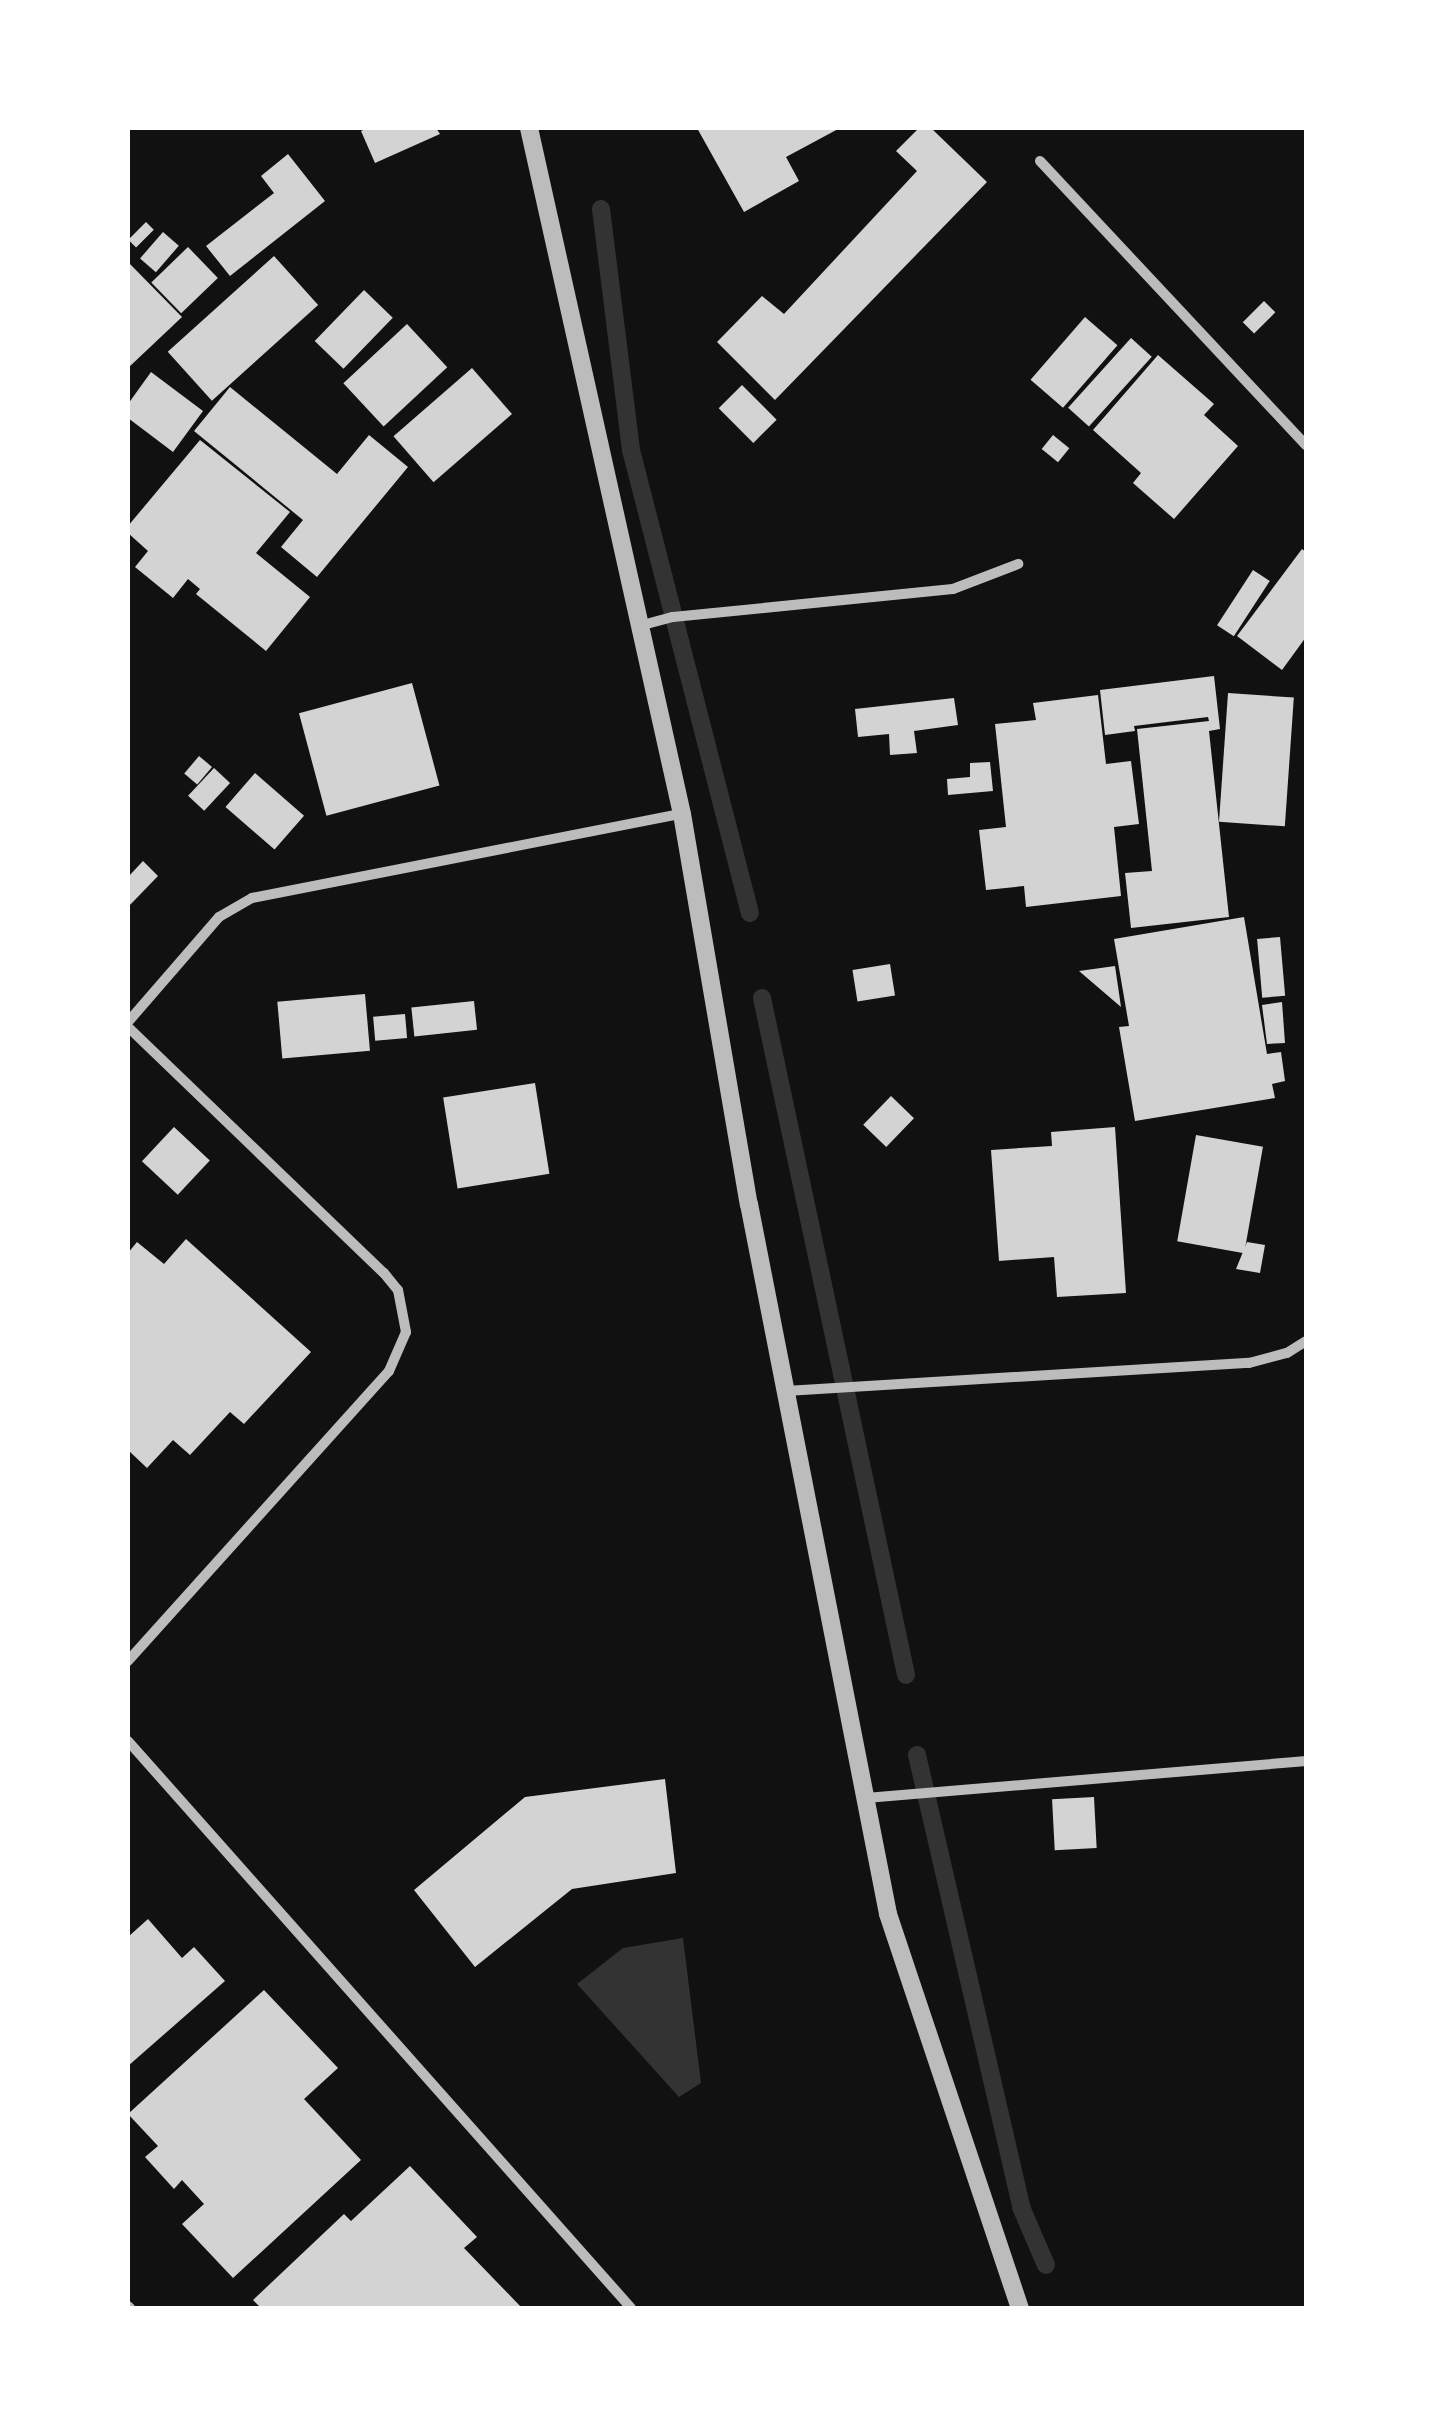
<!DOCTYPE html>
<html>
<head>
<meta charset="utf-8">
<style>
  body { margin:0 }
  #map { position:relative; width:1434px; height:2436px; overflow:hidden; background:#111; font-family:Inter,sans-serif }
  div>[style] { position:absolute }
  .water>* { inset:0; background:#333 }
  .stream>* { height:18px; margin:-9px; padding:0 9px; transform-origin:9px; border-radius:9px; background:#333 }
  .building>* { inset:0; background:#d3d3d3; transform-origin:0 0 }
  .minor>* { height:10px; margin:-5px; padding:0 5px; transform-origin:5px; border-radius:5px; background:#bcbcbc }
  .tertiary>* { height:18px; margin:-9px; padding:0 9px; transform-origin:9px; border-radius:9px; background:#bcbcbc }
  span { translate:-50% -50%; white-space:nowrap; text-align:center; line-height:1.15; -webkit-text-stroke:9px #fff; paint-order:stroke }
  .frame { position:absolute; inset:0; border:130px solid #fff; pointer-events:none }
</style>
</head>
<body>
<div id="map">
  <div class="water">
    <i style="clip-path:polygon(683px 1938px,701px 2083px,679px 2097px,577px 1984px,623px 1948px)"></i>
  </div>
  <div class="stream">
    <i style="left:601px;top:209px;width:243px;rotate:82.9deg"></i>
    <i style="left:631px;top:450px;width:478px;rotate:75.6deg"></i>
    <i style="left:762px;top:998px;width:692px;rotate:77.99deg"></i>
    <i style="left:917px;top:1755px;width:464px;rotate:77deg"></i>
    <i style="left:1021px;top:2207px;width:63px;rotate:66.7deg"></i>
  </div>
  <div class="building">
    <i style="clip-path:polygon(368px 128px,436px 128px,440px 134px,375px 163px,361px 131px)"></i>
    <i style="clip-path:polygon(697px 128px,840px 128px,786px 157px,799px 181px,744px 212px)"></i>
    <i style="clip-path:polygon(919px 128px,931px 128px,987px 182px,775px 400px,717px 342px,762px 296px,784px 314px,917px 171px,896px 151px)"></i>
    <i style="clip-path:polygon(288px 154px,325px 201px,230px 276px,206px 246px,274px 193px,261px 176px)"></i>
    <i style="left:146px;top:222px;width:11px;height:25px;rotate:45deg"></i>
    <i style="left:163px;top:232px;width:21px;height:35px;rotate:41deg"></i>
    <i style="left:188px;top:247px;width:43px;height:51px;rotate:46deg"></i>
    <i style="left:274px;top:256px;width:66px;height:143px;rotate:48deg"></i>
    <i style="clip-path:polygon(128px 262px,182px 317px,128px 368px)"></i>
    <i style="left:364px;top:290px;width:40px;height:71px;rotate:44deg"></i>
    <i style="left:1264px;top:301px;width:16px;height:30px;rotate:45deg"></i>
    <i style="left:1085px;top:317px;width:43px;height:83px;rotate:41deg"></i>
    <i style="left:407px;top:324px;width:59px;height:87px;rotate:47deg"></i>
    <i style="left:1131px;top:338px;width:28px;height:94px;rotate:42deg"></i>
    <i style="clip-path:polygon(1158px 355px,1214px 404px,1204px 415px,1238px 446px,1174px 519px,1133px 483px,1141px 473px,1093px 430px)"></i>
    <i style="left:472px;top:368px;width:61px;height:104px;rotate:49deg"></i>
    <i style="clip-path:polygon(151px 372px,203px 411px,173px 452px,128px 418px,128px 404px)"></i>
    <i style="left:742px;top:385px;width:49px;height:33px;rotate:45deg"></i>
    <i style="clip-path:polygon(230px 387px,337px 474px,369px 435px,408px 467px,317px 577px,281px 547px,303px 520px,194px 431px)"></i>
    <i style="left:1053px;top:435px;width:21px;height:18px;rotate:39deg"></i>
    <i style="clip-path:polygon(200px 440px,290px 512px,256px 553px,310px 597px,266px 651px,196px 594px,200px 589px,188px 579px,173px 598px,135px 567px,148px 551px,128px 533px,128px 526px)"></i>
    <i style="clip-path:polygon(1302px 549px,1306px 552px,1306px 637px,1282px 670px,1237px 636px)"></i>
    <i style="left:1253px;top:570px;width:20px;height:66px;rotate:33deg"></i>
    <i style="clip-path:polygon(1214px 676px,1220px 729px,1209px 731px,1229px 917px,1131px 928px,1125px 873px,1152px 871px,1137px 729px,1209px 721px,1208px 717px,1134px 726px,1135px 731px,1105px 735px,1100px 690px)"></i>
    <i style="left:412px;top:683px;width:106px;height:117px;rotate:75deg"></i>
    <i style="left:1228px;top:693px;width:66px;height:129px;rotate:4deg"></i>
    <i style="clip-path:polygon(1098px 695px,1106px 764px,1131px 761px,1139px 824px,1114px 827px,1121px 896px,1026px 907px,1024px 886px,986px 890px,979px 830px,1006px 827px,995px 724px,1036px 720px,1033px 703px)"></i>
    <i style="clip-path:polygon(954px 698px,958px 725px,914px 731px,917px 753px,890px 755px,889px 734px,858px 737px,855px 709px)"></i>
    <i style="left:199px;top:756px;width:17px;height:23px;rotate:40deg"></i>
    <i style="clip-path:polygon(990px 762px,993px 791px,948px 795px,947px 779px,970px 777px,970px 763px)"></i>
    <i style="left:214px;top:768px;width:22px;height:38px;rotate:43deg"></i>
    <i style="left:255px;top:773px;width:65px;height:45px;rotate:41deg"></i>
    <i style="clip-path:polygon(143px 861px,158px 876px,128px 907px,128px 877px)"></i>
    <i style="clip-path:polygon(1244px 917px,1267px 1054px,1281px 1052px,1285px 1081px,1272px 1084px,1275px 1098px,1135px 1121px,1119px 1027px,1129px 1026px,1114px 939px)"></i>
    <i style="left:1280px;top:937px;width:59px;height:23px;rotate:85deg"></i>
    <i style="left:890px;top:964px;width:32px;height:38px;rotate:81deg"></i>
    <i style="clip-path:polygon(1115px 966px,1121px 1007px,1079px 971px)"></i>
    <i style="left:365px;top:994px;width:57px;height:88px;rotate:85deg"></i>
    <i style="left:474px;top:1001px;width:29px;height:63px;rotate:84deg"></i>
    <i style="clip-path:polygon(1282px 1002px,1285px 1043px,1267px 1044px,1262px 1005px)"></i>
    <i style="left:405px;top:1014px;width:24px;height:32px;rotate:85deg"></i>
    <i style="left:535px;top:1083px;width:92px;height:93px;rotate:81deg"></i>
    <i style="left:891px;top:1096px;width:32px;height:40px;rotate:44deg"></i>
    <i style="left:174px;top:1127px;width:49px;height:47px;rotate:43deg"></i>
    <i style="clip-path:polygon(1115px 1127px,1126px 1293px,1057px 1297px,1054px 1257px,999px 1261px,991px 1150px,1052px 1146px,1051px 1132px)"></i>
    <i style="left:1196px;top:1135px;width:68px;height:108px;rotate:10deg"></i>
    <i style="clip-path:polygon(186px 1239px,311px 1352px,244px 1424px,230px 1412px,190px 1455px,173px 1440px,147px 1468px,128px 1450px,128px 1253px,137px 1242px,164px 1264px)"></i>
    <i style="clip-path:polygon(1247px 1242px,1265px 1245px,1260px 1273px,1236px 1269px)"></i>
    <i style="clip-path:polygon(665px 1779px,676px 1873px,572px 1889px,475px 1967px,414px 1890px,525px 1797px)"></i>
    <i style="left:1094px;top:1797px;width:51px;height:42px;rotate:87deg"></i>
    <i style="clip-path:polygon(148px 1919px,182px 1958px,194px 1947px,225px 1981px,128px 2066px,128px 1937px)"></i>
    <i style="clip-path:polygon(264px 1990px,338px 2068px,304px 2099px,361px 2160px,233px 2278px,182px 2224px,204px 2204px,182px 2180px,174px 2189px,145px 2157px,158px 2146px,128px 2114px)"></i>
    <i style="clip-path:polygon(410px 2166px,477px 2237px,464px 2248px,522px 2308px,261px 2308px,253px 2300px,344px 2214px,351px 2221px)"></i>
  </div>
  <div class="minor">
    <i style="left:1040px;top:161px;width:389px;rotate:46.9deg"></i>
    <i style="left:639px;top:626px;width:35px;rotate:-15deg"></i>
    <i style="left:673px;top:617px;width:281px;rotate:-5.7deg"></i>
    <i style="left:953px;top:589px;width:70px;rotate:-21deg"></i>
    <i style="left:128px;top:1022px;width:139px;rotate:-49.1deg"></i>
    <i style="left:219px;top:917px;width:38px;rotate:-30deg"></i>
    <i style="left:252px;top:898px;width:438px;rotate:-11.1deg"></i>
    <i style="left:128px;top:1027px;width:355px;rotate:43.9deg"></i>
    <i style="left:384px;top:1273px;width:22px;rotate:51deg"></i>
    <i style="left:398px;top:1290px;width:43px;rotate:79.2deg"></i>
    <i style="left:406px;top:1332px;width:43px;rotate:113.6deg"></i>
    <i style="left:389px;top:1371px;width:390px;rotate:132deg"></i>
    <i style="left:786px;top:1391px;width:464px;rotate:-3.5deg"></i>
    <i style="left:1249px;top:1363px;width:39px;rotate:-15deg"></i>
    <i style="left:1287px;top:1353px;width:22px;rotate:-32deg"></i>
    <i style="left:128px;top:1741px;width:758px;rotate:48.42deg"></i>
    <i style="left:866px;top:1798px;width:442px;rotate:-4.8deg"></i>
    <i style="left:128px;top:2306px;width:3px;rotate:45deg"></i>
  </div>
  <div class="tertiary">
    <i style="left:529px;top:128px;width:703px;rotate:77.43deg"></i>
    <i style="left:682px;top:814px;width:396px;rotate:80.3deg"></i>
    <i style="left:749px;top:1204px;width:723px;rotate:78.92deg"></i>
    <i style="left:888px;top:1914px;width:416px;rotate:71.5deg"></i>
  </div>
  <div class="frame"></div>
</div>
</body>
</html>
